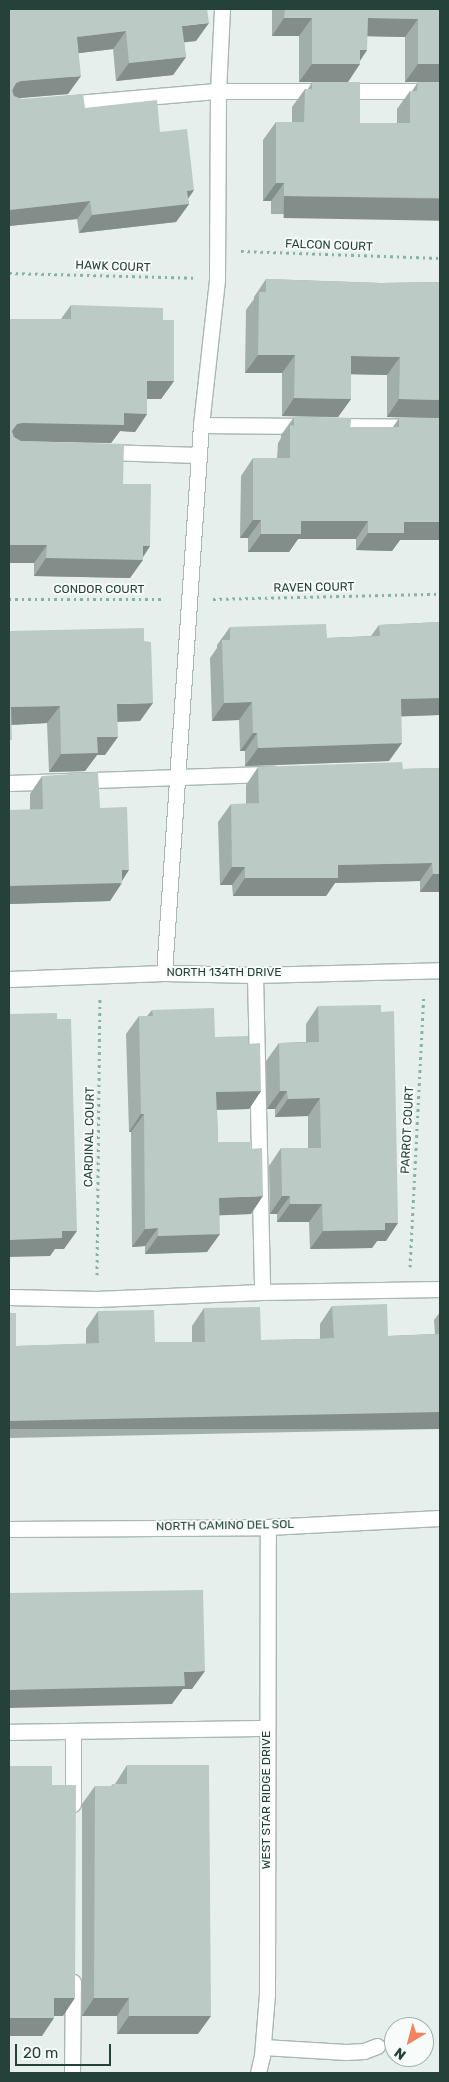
<!DOCTYPE html>
<html>
<head>
<meta charset="utf-8">
<style>
  body { margin:0 }
  #map { position:relative; width:449px; height:2082px; overflow:hidden; background:#e6efeb; font-family:Rubik,sans-serif }
  div>[style] { position:absolute }
  .path>* { height:3px; margin-top:-1.5px; transform-origin:0; background:repeating-linear-gradient(90deg,#86b3a5 0 2.5px,transparent 0 6.5px) }
  .roads { filter:drop-shadow(1px 0 #a8b8b2) drop-shadow(-1px 0 #a8b8b2) drop-shadow(0 1px #a8b8b2) drop-shadow(0 -1px #a8b8b2) }
  .minor>* { height:15px; margin:-7.5px; padding:0 7.5px; transform-origin:7.5px; border-radius:7.5px; background:#fff }
  .wall>* { inset:0; background:#a1aea9 }
  .shaded-wall>* { inset:0; background:#838d89; transform-origin:0 0 }
  .building>* { inset:0; background:#bbcac4 }
  span { translate:-50% -50%; white-space:nowrap; text-align:center; line-height:1.15; -webkit-text-stroke:4px #f7fbf9; paint-order:stroke }
  .street-label { font-size:12px; color:#24423a }
  .frame { position:absolute; inset:0; border:10px solid #24423a; pointer-events:none }
  .north { position:absolute; left:384px; top:2017px; width:50px; height:50px; box-sizing:border-box; background:#f7fbf9; border:1px solid #a3b1ad; border-radius:50%; rotate:217deg; font-size:14px; font-weight:700; line-height:20px; text-align:center; color:#24423a }
  .north::after { content:''; display:block; margin:auto; width:18px; height:22px; background:#f4845f; clip-path:polygon(50% 0,100% 100%,50% 72%,0 100%) }
  .scale { position:absolute; left:15px; top:2044px; width:96px; height:22px; box-sizing:border-box; border:2px solid #24423a; border-top:0; padding-left:6px; font-size:15px; line-height:18px; white-space:nowrap; color:#24423a; -webkit-text-stroke:4px #f7fbf9; paint-order:stroke }
</style>
</head>
<body>
<div id="map">
  <div class="path">
    <i style="left:241px;top:251px;width:199px;rotate:2deg"></i>
    <i style="left:9px;top:273px;width:185px;rotate:1.5deg"></i>
    <i style="left:9px;top:599px;width:156px"></i>
    <i style="left:213px;top:599px;width:227px;rotate:-1.3deg"></i>
    <i style="left:410px;top:1267px;width:273px;rotate:-87.1deg"></i>
    <i style="left:97px;top:1275px;width:276px;rotate:-89.4deg"></i>
  </div>
  <div class="roads">
    <div class="minor">
      <i style="left:65px;top:104px;width:154px;rotate:-4.9deg"></i>
      <i style="left:218px;top:91px;width:222px"></i>
      <i style="left:201px;top:425px;width:105px;rotate:0.5deg"></i>
      <i style="left:332px;top:426px;width:108px;rotate:0.5deg"></i>
      <i style="left:105px;top:452px;width:93px;rotate:1.8deg"></i>
      <i style="left:9px;top:783px;width:263px;rotate:-2deg"></i>
      <i style="left:164px;top:973px;width:549px;rotate:-86.14deg"></i>
      <i style="left:201px;top:425px;width:147px;rotate:-83.7deg"></i>
      <i style="left:217px;top:279px;width:188px;rotate:-89.7deg"></i>
      <i style="left:218px;top:91px;width:82px;rotate:-87.2deg"></i>
      <i style="left:255px;top:975px;width:317px;rotate:88.7deg"></i>
      <i style="left:9px;top:979px;width:155px;rotate:-2.2deg"></i>
      <i style="left:164px;top:973px;width:91px;rotate:1.3deg"></i>
      <i style="left:255px;top:975px;width:185px;rotate:-1.5deg"></i>
      <i style="left:9px;top:1297px;width:87px;rotate:1.3deg"></i>
      <i style="left:96px;top:1299px;width:166px;rotate:-2.4deg"></i>
      <i style="left:262px;top:1292px;width:178px;rotate:-1deg"></i>
      <i style="left:9px;top:1529px;width:259px;rotate:-0.4deg"></i>
      <i style="left:268px;top:1527px;width:172px;rotate:-3deg"></i>
      <i style="left:9px;top:1732px;width:258px;rotate:-0.9deg"></i>
      <i style="left:73px;top:1804px;width:73px;rotate:-90deg"></i>
      <i style="left:263px;top:2047px;width:83px;rotate:3.4deg"></i>
      <i style="left:346px;top:2052px;width:18px;rotate:-3deg"></i>
      <i style="left:364px;top:2051px;width:14px;rotate:-21deg"></i>
      <i style="left:72px;top:2073px;width:91px;rotate:-89.4deg"></i>
      <i style="left:258px;top:2073px;width:17px;rotate:-77deg"></i>
      <i style="left:262px;top:2056px;width:62px;rotate:-85.4deg"></i>
      <i style="left:267px;top:1994px;width:467px;rotate:-89.9deg"></i>
    </div>
  </div>
  <div class="wall">
    <i style="clip-path:polygon(9px 9px,196px 41px,184px 42px,186px 57px,173px 75px,116px 81px,113px 49px,78px 53px,68px 94px,18px 98px,22px 99px,85px 108px,160px 132px,194px 190px,188px 199px,189px 204px,176px 222px,79px 233px,77px 219px,9px 226px)"></i>
    <i style="clip-path:polygon(272px 9px,440px 9px,440px 82px,405px 82px,405px 37px,367px 36px,367px 50px,360px 60px,348px 82px,299px 82px,299px 36px,272px 36px)"></i>
    <i style="clip-path:polygon(312px 82px,360px 123px,397px 123px,397px 109px,410px 91px,412px 91px,418px 82px,440px 82px,440px 216px,271px 214px,271px 201px,263px 201px,263px 140px,276px 122px,292px 122px,292px 107px,305px 89px,308px 89px)"></i>
    <i style="clip-path:polygon(266px 279px,381px 283px,440px 282px,440px 540px,400px 540px,392px 551px,356px 550px,356px 539px,298px 539px,289px 552px,248px 552px,248px 538px,240px 538px,241px 476px,253px 458px,277px 458px,278px 443px,281px 438px,281px 435px,294px 417px,351px 418px,350px 427px,393px 427px,399px 418px,438px 418px,387px 417px,387px 375px,351px 374px,351px 399px,338px 417px,282px 416px,282px 373px,245px 373px,246px 310px,254px 299px,254px 297px)"></i>
    <i style="clip-path:polygon(71px 305px,163px 320px,174px 381px,161px 399px,147px 399px,147px 414px,135px 432px,120px 431px,111px 443px,20px 441px,123px 484px,150px 546px,130px 578px,34px 576px,34px 563px,9px 563px,9px 319px,61px 319px)"></i>
    <i style="clip-path:polygon(440px 622px,440px 760px,439px 715px,401px 716px,389px 761px,245px 766px,245px 751px,240px 751px,239px 720px,212px 721px,210px 658px,217px 648px,217px 645px,230px 627px,327px 638px,371px 636px,379px 625px)"></i>
    <i style="clip-path:polygon(9px 631px,140px 721px,117px 722px,105px 755px,97px 755px,85px 771px,49px 772px,47px 723px,11px 725px)"></i>
    <i style="clip-path:polygon(258px 767px,403px 769px,440px 768px,440px 892px,420px 892px,420px 881px,335px 883px,326px 896px,233px 896px,232px 885px,220px 885px,218px 822px,231px 804px,246px 804px,246px 785px)"></i>
    <i style="clip-path:polygon(42px 776px,100px 808px,122px 880px,110px 901px,9px 904px,9px 810px,30px 810px,30px 794px)"></i>
    <i style="clip-path:polygon(318px 1006px,386px 1241px,377px 1241px,372px 1248px,310px 1249px,309px 1222px,277px 1222px,277px 1214px,270px 1214px,269px 1166px,281px 1148px,308px 1148px,308px 1116px,275px 1117px,275px 1109px,267px 1109px,266px 1061px,279px 1043px,306px 1042px,306px 1024px)"></i>
    <i style="clip-path:polygon(152px 1010px,215px 1037px,248px 1044px,261px 1091px,249px 1109px,217px 1110px,218px 1142px,251px 1214px,219px 1215px,207px 1252px,145px 1254px,145px 1246px,132px 1247px,131px 1132px,129px 1132px,126px 1034px,139px 1016px,147px 1016px)"></i>
    <i style="clip-path:polygon(332px 1306px,388px 1336px,435px 1334px,434px 1320px,440px 1312px,440px 1429px,9px 1438px,9px 1313px,16px 1346px,86px 1344px,86px 1329px,98px 1311px,155px 1342px,192px 1342px,192px 1326px,204px 1308px,261px 1340px,320px 1339px,320px 1324px)"></i>
    <i style="clip-path:polygon(127px 1765px,198px 2034px,117px 2034px,117px 2016px,82px 2016px,82px 1804px,95px 1786px,111px 1786px,113px 1784px,115px 1784px)"></i>
  </div>
  <div class="shaded-wall">
    <i style="clip-path:polygon(284px 18px,312px 18px,299px 36px,272px 36px)"></i>
    <i style="clip-path:polygon(368px 18px,418px 19px,405px 37px,355px 36px)"></i>
    <i style="clip-path:polygon(209px 23px,196px 41px,169px 44px,182px 26px)"></i>
    <i style="clip-path:polygon(126px 31px,113px 49px,64px 55px,77px 37px)"></i>
    <i style="clip-path:polygon(360px 50px,367px 50px,358px 64px,360px 64px,348px 82px,299px 82px,312px 64px)"></i>
    <i style="clip-path:polygon(186px 57px,173px 75px,116px 81px,129px 63px)"></i>
    <i style="clip-path:polygon(418px 64px,440px 64px,440px 82px,405px 82px)"></i>
    <i style="clip-path:polygon(81px 76px,68px 94px,9px 99px,16px 83px,21px 81px)"></i>
    <i style="clip-path:polygon(276px 183px,284px 183px,271px 201px,263px 201px)"></i>
    <i style="clip-path:polygon(194px 190px,184px 204px,189px 204px,176px 222px,79px 233px,92px 215px,187px 191px)"></i>
    <i style="left:284px;top:196px;width:156px;height:22px;rotate:1deg"></i>
    <i style="clip-path:polygon(90px 201px,77px 219px,9px 226px,9px 210px)"></i>
    <i style="clip-path:polygon(258px 355px,295px 355px,282px 373px,245px 373px)"></i>
    <i style="clip-path:polygon(351px 356px,400px 357px,387px 375px,338px 374px)"></i>
    <i style="clip-path:polygon(147px 381px,174px 381px,161px 399px,135px 399px)"></i>
    <i style="clip-path:polygon(294px 398px,351px 399px,338px 417px,282px 416px)"></i>
    <i style="clip-path:polygon(399px 399px,440px 400px,440px 418px,387px 417px)"></i>
    <i style="clip-path:polygon(124px 413px,147px 414px,135px 432px,120px 431px,111px 443px,9px 441px,9px 435px,17px 424px,22px 423px)"></i>
    <i style="clip-path:polygon(253px 520px,261px 520px,248px 538px,240px 538px)"></i>
    <i style="clip-path:polygon(301px 521px,368px 521px,356px 539px,298px 539px,289px 552px,248px 552px,261px 534px)"></i>
    <i style="clip-path:polygon(404px 522px,440px 522px,440px 540px,400px 540px,392px 551px,356px 550px,368px 533px)"></i>
    <i style="clip-path:polygon(9px 545px,47px 545px,34px 563px,9px 563px)"></i>
    <i style="clip-path:polygon(143px 546px,150px 546px,141px 560px,143px 560px,130px 578px,34px 576px,46px 558px)"></i>
    <i style="clip-path:polygon(440px 698px,440px 713px,439px 715px,388px 717px,401px 699px)"></i>
    <i style="clip-path:polygon(252px 702px,239px 720px,212px 721px,224px 703px)"></i>
    <i style="clip-path:polygon(153px 703px,140px 721px,104px 722px,117px 704px)"></i>
    <i style="clip-path:polygon(60px 706px,47px 723px,9px 725px,11px 707px)"></i>
    <i style="clip-path:polygon(253px 733px,257px 733px,245px 751px,240px 751px)"></i>
    <i style="clip-path:polygon(97px 737px,118px 737px,105px 755px,97px 755px,85px 771px,49px 772px,61px 754px)"></i>
    <i style="clip-path:polygon(402px 743px,389px 761px,245px 766px,258px 748px)"></i>
    <i style="clip-path:polygon(432px 863px,420px 881px,335px 883px,326px 896px,233px 896px,245px 878px,338px 865px)"></i>
    <i style="clip-path:polygon(232px 867px,245px 867px,232px 885px,220px 885px)"></i>
    <i style="clip-path:polygon(122px 870px,129px 870px,120px 884px,122px 883px,110px 901px,9px 904px,9px 886px)"></i>
    <i style="clip-path:polygon(433px 874px,440px 874px,440px 892px,420px 892px)"></i>
    <i style="clip-path:polygon(261px 1091px,249px 1109px,204px 1110px,216px 1092px)"></i>
    <i style="clip-path:polygon(280px 1091px,287px 1091px,275px 1109px,267px 1109px)"></i>
    <i style="clip-path:polygon(320px 1098px,308px 1116px,275px 1117px,288px 1099px)"></i>
    <i style="clip-path:polygon(141px 1114px,144px 1114px,131px 1132px,129px 1132px)"></i>
    <i style="clip-path:polygon(263px 1196px,251px 1214px,206px 1216px,219px 1198px)"></i>
    <i style="clip-path:polygon(282px 1196px,290px 1196px,277px 1214px,270px 1214px)"></i>
    <i style="clip-path:polygon(290px 1204px,322px 1204px,309px 1222px,277px 1222px)"></i>
    <i style="clip-path:polygon(385px 1223px,398px 1223px,386px 1241px,377px 1241px,372px 1248px,310px 1249px,323px 1231px)"></i>
    <i style="clip-path:polygon(158px 1228px,145px 1246px,132px 1247px,145px 1229px)"></i>
    <i style="clip-path:polygon(62px 1231px,77px 1231px,64px 1249px,55px 1249px,50px 1256px,9px 1257px,9px 1240px)"></i>
    <i style="clip-path:polygon(220px 1234px,207px 1252px,145px 1254px,158px 1236px)"></i>
    <i style="left:440px;top:1412px;width:17px;height:431px;rotate:90deg"></i>
    <i style="clip-path:polygon(205px 1671px,192px 1689px,183px 1689px,172px 1704px,9px 1708px,9px 1690px,184px 1672px)"></i>
    <i style="clip-path:polygon(54px 1998px,75px 1998px,63px 2016px,41px 2016px)"></i>
    <i style="clip-path:polygon(94px 1998px,129px 1998px,117px 2016px,82px 2016px)"></i>
    <i style="clip-path:polygon(129px 2016px,211px 2016px,198px 2034px,117px 2034px)"></i>
    <i style="clip-path:polygon(9px 2018px,54px 2018px,42px 2036px,9px 2036px)"></i>
  </div>
  <div class="building">
    <i style="clip-path:polygon(9px 9px,207px 9px,209px 23px,182px 26px,186px 57px,129px 63px,126px 31px,77px 37px,81px 76px,21px 81px,16px 83px,12px 90px,14px 96px,22px 99px,83px 94px,85px 108px,157px 100px,160px 132px,187px 129px,194px 190px,187px 191px,189px 204px,92px 215px,90px 201px,9px 210px)"></i>
    <i style="clip-path:polygon(285px 9px,440px 9px,440px 64px,418px 64px,418px 19px,368px 18px,367px 50px,360px 50px,360px 64px,312px 64px,312px 18px,284px 18px)"></i>
    <i style="clip-path:polygon(312px 82px,360px 82px,360px 123px,410px 123px,410px 91px,417px 91px,418px 82px,440px 82px,440px 198px,284px 196px,284px 183px,276px 183px,276px 122px,304px 122px,305px 89px,312px 89px)"></i>
    <i style="clip-path:polygon(266px 279px,381px 283px,440px 282px,440px 400px,399px 399px,400px 357px,351px 356px,351px 399px,294px 398px,295px 355px,258px 355px,259px 292px,266px 292px)"></i>
    <i style="clip-path:polygon(71px 305px,163px 308px,163px 320px,174px 320px,174px 381px,147px 381px,147px 414px,124px 413px,124px 425px,22px 423px,17px 424px,12px 431px,14px 437px,21px 441px,124px 444px,123px 484px,151px 484px,150px 546px,143px 546px,143px 560px,46px 558px,47px 545px,9px 545px,9px 319px,71px 319px)"></i>
    <i style="clip-path:polygon(294px 417px,351px 418px,350px 427px,399px 427px,399px 418px,440px 418px,440px 522px,404px 522px,404px 533px,368px 533px,368px 521px,301px 521px,301px 534px,261px 534px,261px 520px,253px 520px,253px 458px,290px 458px,290px 425px,294px 426px)"></i>
    <i style="clip-path:polygon(440px 622px,440px 698px,401px 699px,402px 743px,258px 748px,257px 733px,253px 733px,252px 702px,224px 703px,222px 640px,230px 640px,230px 627px,326px 624px,327px 638px,380px 636px,379px 625px)"></i>
    <i style="clip-path:polygon(144px 628px,144px 641px,151px 642px,153px 703px,117px 704px,118px 737px,97px 737px,98px 753px,61px 754px,60px 706px,11px 707px,12px 740px,9px 740px,9px 631px)"></i>
    <i style="clip-path:polygon(402px 762px,403px 769px,440px 768px,440px 874px,433px 874px,432px 863px,338px 865px,338px 878px,245px 878px,245px 867px,232px 867px,231px 804px,259px 803px,258px 767px)"></i>
    <i style="clip-path:polygon(98px 772px,100px 808px,127px 807px,129px 870px,122px 870px,122px 883px,9px 886px,9px 810px,43px 809px,42px 776px)"></i>
    <i style="clip-path:polygon(381px 1005px,381px 1012px,394px 1011px,398px 1223px,385px 1223px,385px 1230px,323px 1231px,322px 1204px,290px 1204px,290px 1196px,282px 1196px,281px 1148px,321px 1148px,320px 1098px,288px 1099px,287px 1091px,280px 1091px,279px 1043px,319px 1042px,318px 1006px)"></i>
    <i style="clip-path:polygon(214px 1008px,215px 1037px,248px 1036px,248px 1044px,260px 1043px,261px 1091px,216px 1092px,218px 1142px,250px 1142px,250px 1149px,262px 1148px,263px 1196px,219px 1198px,220px 1234px,158px 1236px,158px 1228px,145px 1229px,144px 1114px,141px 1114px,139px 1016px,153px 1016px,152px 1010px)"></i>
    <i style="clip-path:polygon(57px 1013px,57px 1019px,71px 1019px,77px 1231px,62px 1231px,62px 1238px,9px 1240px,9px 1014px)"></i>
    <i style="clip-path:polygon(387px 1304px,388px 1336px,440px 1334px,440px 1412px,9px 1421px,9px 1313px,16px 1313px,16px 1346px,99px 1343px,98px 1311px,154px 1310px,155px 1342px,205px 1342px,204px 1308px,260px 1307px,261px 1340px,294px 1340px,334px 1338px,332px 1306px)"></i>
    <i style="clip-path:polygon(203px 1590px,205px 1671px,184px 1672px,185px 1686px,9px 1690px,9px 1593px)"></i>
    <i style="clip-path:polygon(127px 1765px,209px 1765px,211px 2016px,129px 2016px,129px 1998px,94px 1998px,95px 1786px,113px 1786px,113px 1784px,127px 1784px)"></i>
    <i style="clip-path:polygon(9px 1766px,52px 1766px,52px 1785px,76px 1785px,75px 1998px,54px 1998px,54px 2018px,9px 2018px)"></i>
  </div>
  <div class="street-label">
    <span style="left:329px;top:246px;rotate:2deg">FALCON COURT</span>
    <span style="left:113px;top:267px;rotate:2deg">HAWK COURT</span>
    <span style="left:314px;top:588px;rotate:-1deg">RAVEN COURT</span>
    <span style="left:99px;top:590px">CONDOR COURT</span>
    <span style="left:224px;top:973px">NORTH 134TH DRIVE</span>
    <span style="left:408px;top:1130px;rotate:-87deg">PARROT COURT</span>
    <span style="left:90px;top:1137px;rotate:-89deg">CARDINAL COURT</span>
    <span style="left:225px;top:1526px;rotate:-1deg">NORTH CAMINO DEL SOL</span>
    <span style="left:267px;top:1800px;rotate:-90deg">WEST STAR RIDGE DRIVE</span>
  </div>
  <div class="frame"></div>
  <div class="north">N</div>
  <div class="scale">20 m</div>
</div>
</body>
</html>
